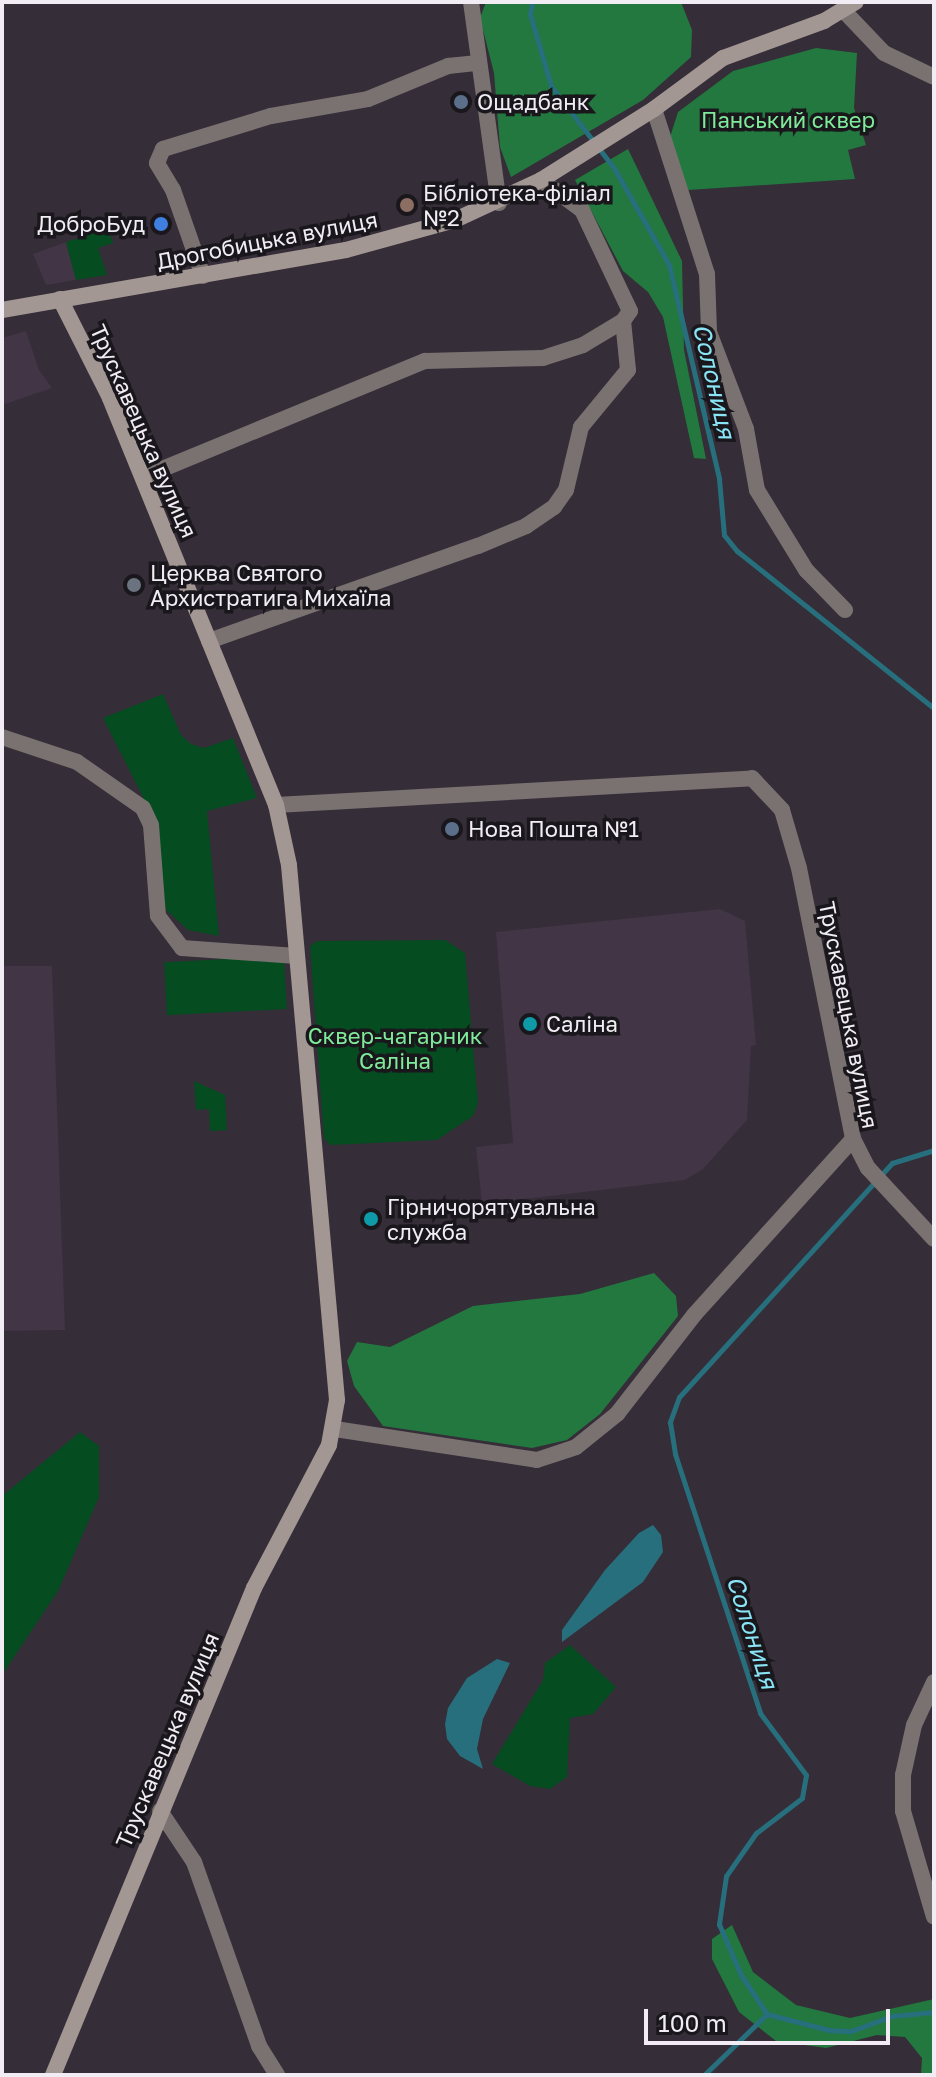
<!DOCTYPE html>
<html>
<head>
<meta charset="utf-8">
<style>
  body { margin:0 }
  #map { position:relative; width:936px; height:2077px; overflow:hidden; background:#352d38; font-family:"Golos Text",sans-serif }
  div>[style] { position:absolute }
  .built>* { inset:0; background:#413546 }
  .green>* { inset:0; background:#064c21; transform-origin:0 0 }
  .forest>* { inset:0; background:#22783e }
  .water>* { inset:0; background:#276f7c }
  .stream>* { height:5px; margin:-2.5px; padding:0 2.5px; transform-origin:2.5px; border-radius:2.5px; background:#276f7c }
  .street>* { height:16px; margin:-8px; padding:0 8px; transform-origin:8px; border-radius:8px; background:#7a7270 }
  .secondary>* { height:16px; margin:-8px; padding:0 8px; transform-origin:8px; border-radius:8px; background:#a39793 }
  .dots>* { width:22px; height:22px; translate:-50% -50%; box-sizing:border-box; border:4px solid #1a171c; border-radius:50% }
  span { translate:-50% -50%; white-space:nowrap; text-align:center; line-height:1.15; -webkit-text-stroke:7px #1a171c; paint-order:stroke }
  .poi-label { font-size:22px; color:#f2edf4 }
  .left { translate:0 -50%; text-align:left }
  .right { translate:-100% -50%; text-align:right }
  .park-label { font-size:22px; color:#7feb9a }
  .street-label { font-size:22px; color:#f2edf4 }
  .water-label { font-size:24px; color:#89e4f6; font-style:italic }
  .frame { position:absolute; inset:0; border:4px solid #f2edf4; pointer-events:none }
  .scale { position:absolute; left:644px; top:2009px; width:246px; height:36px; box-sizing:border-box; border:4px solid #f2edf4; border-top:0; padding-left:10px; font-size:24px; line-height:28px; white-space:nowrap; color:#f2edf4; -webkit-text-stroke:6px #1a171c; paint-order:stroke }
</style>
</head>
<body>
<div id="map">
  <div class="built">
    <i style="clip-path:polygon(66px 242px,76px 280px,46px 285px,33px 254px)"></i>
    <i style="clip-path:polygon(26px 331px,39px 370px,52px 388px,2px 405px,2px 338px)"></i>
    <i style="clip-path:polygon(720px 909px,745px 921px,756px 1045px,751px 1046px,747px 1120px,703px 1169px,685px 1180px,482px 1204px,476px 1147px,513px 1143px,496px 932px)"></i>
    <i style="clip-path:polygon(2px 966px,52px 966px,65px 1330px,2px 1331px)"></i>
  </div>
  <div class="green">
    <i style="clip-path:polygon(108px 229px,113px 243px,98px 248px,107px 275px,76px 280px,66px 242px)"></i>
    <i style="clip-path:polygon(163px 694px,181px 735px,191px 744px,204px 748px,233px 738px,257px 798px,207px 811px,219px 936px,188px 930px,166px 910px,147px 805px,103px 718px)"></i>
    <i style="clip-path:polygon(445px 940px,465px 953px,478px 1103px,473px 1116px,437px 1140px,330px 1145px,324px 1138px,310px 946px,317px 941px)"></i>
    <i style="left:284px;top:956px;width:53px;height:120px;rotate:87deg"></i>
    <i style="clip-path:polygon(194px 1081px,225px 1095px,227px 1130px,210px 1131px,209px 1109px,196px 1110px)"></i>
    <i style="clip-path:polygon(80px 1432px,99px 1446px,99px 1497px,58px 1591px,2px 1675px,2px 1496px)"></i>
    <i style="clip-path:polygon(570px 1645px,616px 1687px,593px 1714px,570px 1718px,567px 1777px,550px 1789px,530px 1786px,492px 1764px,543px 1680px,545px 1663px)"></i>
  </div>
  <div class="forest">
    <i style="clip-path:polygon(486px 2px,681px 2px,692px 30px,691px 57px,643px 100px,511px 177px,500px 147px,494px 73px,480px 18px)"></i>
    <i style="clip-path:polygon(816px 48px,857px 53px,854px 108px,866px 145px,848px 150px,855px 179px,688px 190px,670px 137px,678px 112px,733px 71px)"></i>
    <i style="clip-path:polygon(628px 149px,682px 261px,684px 350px,706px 459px,694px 458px,663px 317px,648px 292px,623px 271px,575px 180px)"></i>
    <i style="clip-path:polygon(654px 1273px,676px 1296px,678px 1316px,600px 1414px,567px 1440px,532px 1448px,383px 1426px,354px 1386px,347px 1361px,357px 1342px,390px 1347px,473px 1306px,580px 1294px)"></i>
    <i style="clip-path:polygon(732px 1925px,753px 1972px,796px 2005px,850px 2018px,934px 1999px,934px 2075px,921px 2075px,922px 2058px,905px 2037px,877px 2035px,826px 2048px,776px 2041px,739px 2012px,712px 1959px,712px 1939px)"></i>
  </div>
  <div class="water">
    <i style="clip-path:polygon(653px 1525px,661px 1535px,663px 1552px,643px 1582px,562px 1642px,562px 1630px,605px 1570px,639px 1533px)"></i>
    <i style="clip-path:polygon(497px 1659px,510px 1663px,483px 1719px,477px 1749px,483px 1769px,460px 1756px,447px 1739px,445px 1724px,448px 1708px,467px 1678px)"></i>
  </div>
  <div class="stream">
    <i style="left:532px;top:2px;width:12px;rotate:99deg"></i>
    <i style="left:530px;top:14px;width:75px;rotate:73.7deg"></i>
    <i style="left:551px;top:86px;width:103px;rotate:52.5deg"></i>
    <i style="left:614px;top:168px;width:112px;rotate:60.4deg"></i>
    <i style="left:669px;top:265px;width:220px;rotate:76.8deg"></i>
    <i style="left:719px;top:479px;width:56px;rotate:84.9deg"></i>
    <i style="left:724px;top:535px;width:21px;rotate:51deg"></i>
    <i style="left:737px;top:551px;width:252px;rotate:38.6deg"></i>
    <i style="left:934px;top:1150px;width:44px;rotate:162.8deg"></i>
    <i style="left:892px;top:1163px;width:316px;rotate:132.3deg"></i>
    <i style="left:679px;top:1397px;width:27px;rotate:110deg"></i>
    <i style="left:670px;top:1422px;width:32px;rotate:81deg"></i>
    <i style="left:675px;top:1454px;width:273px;rotate:71.8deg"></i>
    <i style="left:760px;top:1713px;width:77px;rotate:53.4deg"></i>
    <i style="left:806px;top:1775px;width:23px;rotate:100deg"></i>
    <i style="left:802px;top:1798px;width:58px;rotate:142.7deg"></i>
    <i style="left:756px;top:1833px;width:52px;rotate:124.9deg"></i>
    <i style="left:726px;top:1876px;width:49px;rotate:98.3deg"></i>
    <i style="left:719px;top:1924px;width:56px;rotate:66.7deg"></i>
    <i style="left:741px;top:1975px;width:47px;rotate:56.3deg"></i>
    <i style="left:767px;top:2014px;width:64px;rotate:14.5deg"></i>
    <i style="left:829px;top:2030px;width:22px;rotate:3deg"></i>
    <i style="left:851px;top:2031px;width:44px;rotate:-20.1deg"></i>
    <i style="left:892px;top:2016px;width:42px;rotate:-5.4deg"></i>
    <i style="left:704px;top:2075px;width:88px;rotate:-44.1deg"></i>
  </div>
  <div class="street">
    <i style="left:471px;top:2px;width:203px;rotate:82.1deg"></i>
    <i style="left:844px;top:11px;width:58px;rotate:46.4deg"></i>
    <i style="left:884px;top:53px;width:55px;rotate:25.6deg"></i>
    <i style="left:654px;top:109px;width:173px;rotate:72.2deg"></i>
    <i style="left:707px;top:274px;width:58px;rotate:88deg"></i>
    <i style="left:709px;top:332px;width:104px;rotate:69.1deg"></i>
    <i style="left:746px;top:429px;width:62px;rotate:79.8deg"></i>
    <i style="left:757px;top:490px;width:94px;rotate:58.5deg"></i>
    <i style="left:806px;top:570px;width:56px;rotate:45.7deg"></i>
    <i style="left:203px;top:276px;width:91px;rotate:-109.2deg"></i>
    <i style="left:173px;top:190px;width:31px;rotate:-121deg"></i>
    <i style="left:157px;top:163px;width:15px;rotate:-67deg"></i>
    <i style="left:163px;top:149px;width:113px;rotate:-17deg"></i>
    <i style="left:271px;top:116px;width:98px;rotate:-9.9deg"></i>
    <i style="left:368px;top:99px;width:87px;rotate:-22.4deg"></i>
    <i style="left:448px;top:66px;width:30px;rotate:-6deg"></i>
    <i style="left:143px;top:477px;width:305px;rotate:-22.4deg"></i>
    <i style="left:425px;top:361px;width:118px;rotate:-1.5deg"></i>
    <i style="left:543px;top:358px;width:42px;rotate:-18deg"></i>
    <i style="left:583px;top:345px;width:47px;rotate:-31deg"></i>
    <i style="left:623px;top:321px;width:12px;rotate:-55deg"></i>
    <i style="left:630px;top:311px;width:112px;rotate:-115.4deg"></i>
    <i style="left:582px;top:210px;width:51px;rotate:-143.8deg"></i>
    <i style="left:209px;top:641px;width:285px;rotate:-19.5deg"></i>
    <i style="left:478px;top:546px;width:52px;rotate:-22.6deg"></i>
    <i style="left:526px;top:526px;width:34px;rotate:-34deg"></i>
    <i style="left:554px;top:507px;width:21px;rotate:-55deg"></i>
    <i style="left:566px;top:490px;width:65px;rotate:-76.6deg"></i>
    <i style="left:581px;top:427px;width:74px;rotate:-50.5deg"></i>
    <i style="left:628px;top:370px;width:49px;rotate:-95.8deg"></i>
    <i style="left:2px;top:737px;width:79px;rotate:18.4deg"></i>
    <i style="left:77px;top:762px;width:80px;rotate:34.9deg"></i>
    <i style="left:143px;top:808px;width:19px;rotate:65deg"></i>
    <i style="left:151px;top:825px;width:91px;rotate:85.6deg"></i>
    <i style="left:158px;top:916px;width:40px;rotate:53deg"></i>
    <i style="left:182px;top:948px;width:115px;rotate:4deg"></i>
    <i style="left:276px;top:805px;width:477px;rotate:-3.2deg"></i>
    <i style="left:752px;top:778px;width:44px;rotate:46.8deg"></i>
    <i style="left:782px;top:810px;width:60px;rotate:73.7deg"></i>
    <i style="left:799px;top:868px;width:276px;rotate:78.7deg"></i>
    <i style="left:853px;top:1139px;width:33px;rotate:63deg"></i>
    <i style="left:868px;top:1168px;width:97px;rotate:47.1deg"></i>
    <i style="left:335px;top:1429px;width:204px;rotate:8.7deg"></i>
    <i style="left:537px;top:1460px;width:41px;rotate:-18.4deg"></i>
    <i style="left:576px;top:1447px;width:53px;rotate:-38.8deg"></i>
    <i style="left:617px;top:1414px;width:125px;rotate:-52.1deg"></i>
    <i style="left:694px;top:1315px;width:237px;rotate:-47.9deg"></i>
    <i style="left:934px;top:1682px;width:47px;rotate:114.9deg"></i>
    <i style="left:914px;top:1725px;width:51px;rotate:102.4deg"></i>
    <i style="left:903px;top:1775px;width:36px;rotate:90deg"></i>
    <i style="left:903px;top:1811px;width:110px;rotate:73.7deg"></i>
    <i style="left:160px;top:1811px;width:61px;rotate:56.3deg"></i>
    <i style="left:194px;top:1862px;width:195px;rotate:70.5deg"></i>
    <i style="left:259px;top:2046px;width:34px;rotate:58deg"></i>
  </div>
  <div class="secondary">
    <i style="left:2px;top:310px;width:349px;rotate:-9.9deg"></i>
    <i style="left:346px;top:250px;width:113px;rotate:-15.4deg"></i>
    <i style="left:455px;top:220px;width:95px;rotate:-24.9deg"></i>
    <i style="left:541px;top:180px;width:133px;rotate:-32.1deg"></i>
    <i style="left:654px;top:109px;width:86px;rotate:-36.5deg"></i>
    <i style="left:723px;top:58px;width:108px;rotate:-20.1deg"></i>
    <i style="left:824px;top:21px;width:37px;rotate:-31deg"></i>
    <i style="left:53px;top:2075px;width:527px;rotate:-67.57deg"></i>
    <i style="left:254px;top:1588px;width:161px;rotate:-62.3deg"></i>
    <i style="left:329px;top:1445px;width:46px;rotate:-79.9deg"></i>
    <i style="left:337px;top:1400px;width:537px;rotate:-95.13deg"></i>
    <i style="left:289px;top:865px;width:61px;rotate:-102.2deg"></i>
    <i style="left:276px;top:805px;width:440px;rotate:-112.2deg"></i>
    <i style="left:110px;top:398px;width:111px;rotate:-116.8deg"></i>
  </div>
  <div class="dots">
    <i style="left:461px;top:102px;background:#5c6f8a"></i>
    <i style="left:407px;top:205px;background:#8d6e63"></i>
    <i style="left:161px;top:224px;background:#3f7fe0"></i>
    <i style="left:134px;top:585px;background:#6b7280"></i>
    <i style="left:452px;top:829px;background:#5c6f8a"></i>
    <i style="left:530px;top:1024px;background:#0f9aa8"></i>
    <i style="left:371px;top:1219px;background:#0f9aa8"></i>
  </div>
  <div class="poi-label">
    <span class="left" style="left:477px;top:102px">Ощадбанк</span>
    <span class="left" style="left:423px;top:205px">Бібліотека-філіал<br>№2</span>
    <span class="right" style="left:145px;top:224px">ДоброБуд</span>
    <span class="left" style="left:150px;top:585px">Церква Святого<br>Архистратига Михаїла</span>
    <span class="left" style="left:468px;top:829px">Нова Пошта №1</span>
    <span class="left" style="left:546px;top:1024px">Саліна</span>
    <span class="left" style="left:387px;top:1219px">Гірничорятувальна<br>служба</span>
  </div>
  <div class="park-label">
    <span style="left:788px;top:120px">Панський сквер</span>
    <span style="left:395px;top:1048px">Сквер-чагарник<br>Саліна</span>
  </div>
  <div class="street-label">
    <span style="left:267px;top:240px;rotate:-11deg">Дрогобицька вулиця</span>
    <span style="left:144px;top:431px;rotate:66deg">Трускавецька вулиця</span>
    <span style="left:849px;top:1015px;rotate:79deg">Трускавецька вулиця</span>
    <span style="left:167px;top:1740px;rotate:-67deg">Трускавецька вулиця</span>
  </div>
  <div class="water-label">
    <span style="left:715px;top:381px;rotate:77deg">Солониця</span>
    <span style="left:753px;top:1632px;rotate:72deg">Солониця</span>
  </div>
  <div class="frame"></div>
  <div class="scale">100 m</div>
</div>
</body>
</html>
